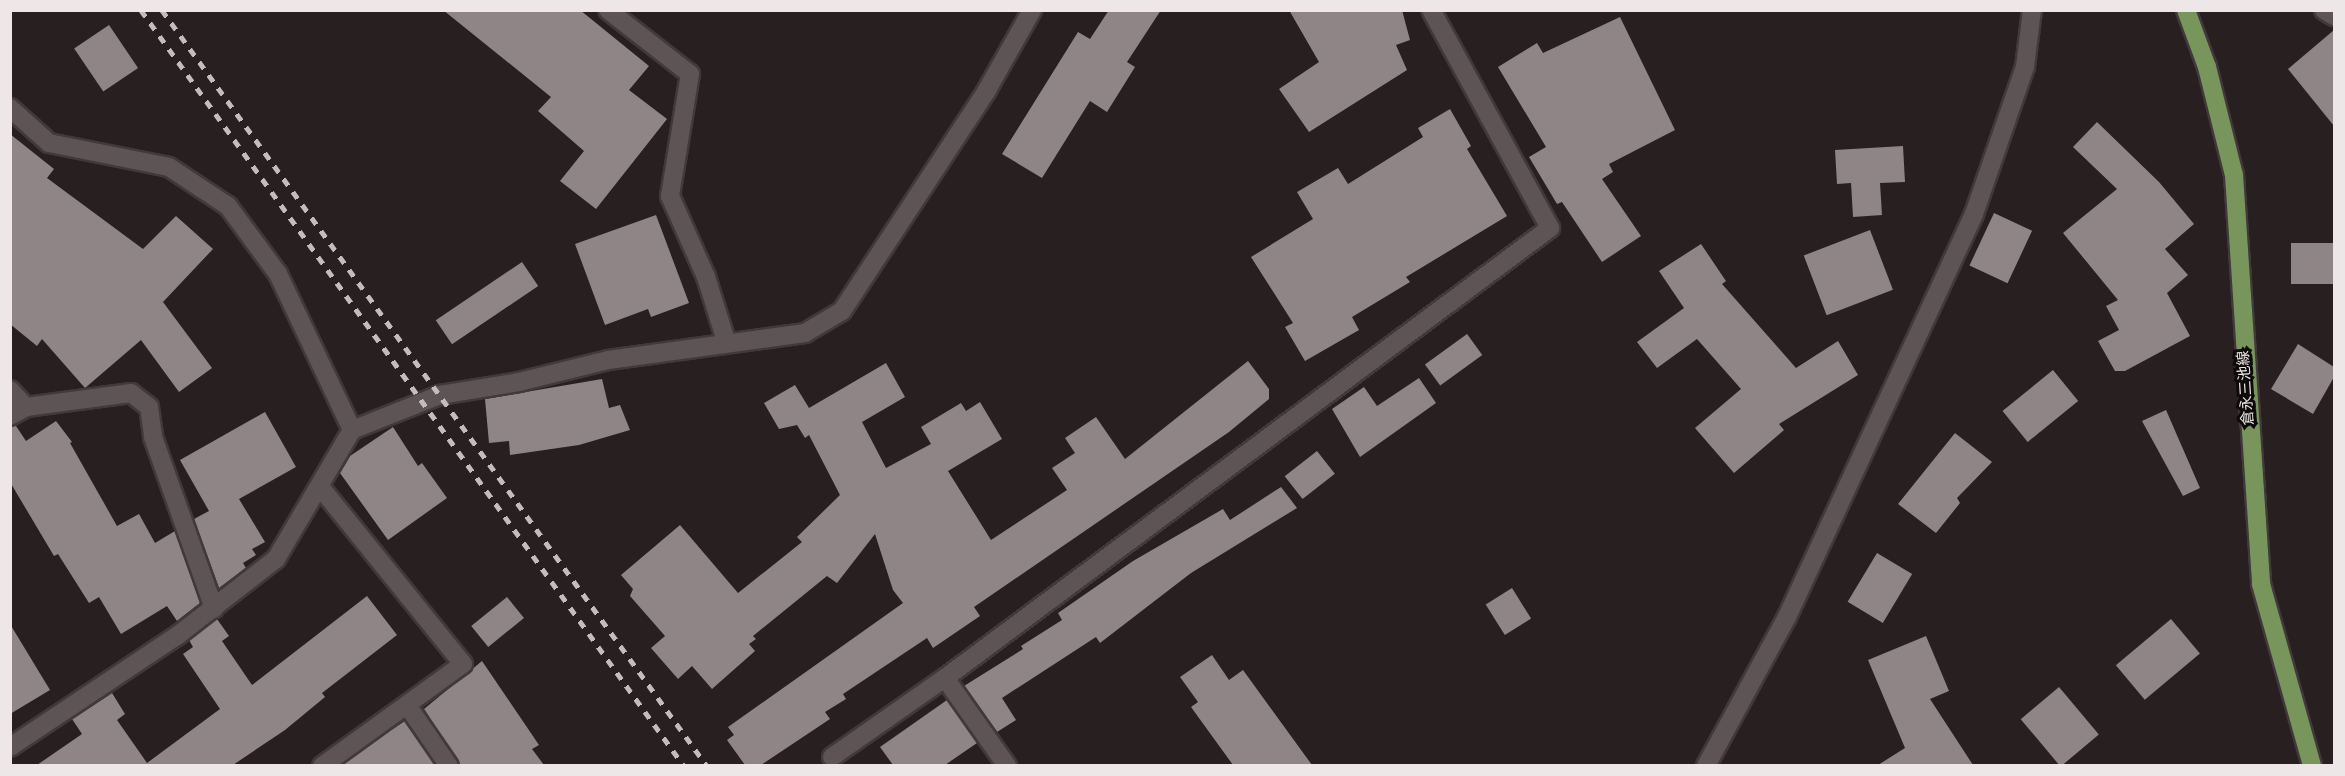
<!DOCTYPE html>
<html>
<head>
<meta charset="utf-8">
<style>
  body { margin:0 }
  #map { position:relative; width:2345px; height:776px; overflow:hidden; background:#271f20; font-family:Figtree,"Noto Sans JP",sans-serif }
  div>[style] { position:absolute }
  .building>* { inset:0; background:#908586; transform-origin:0 0 }
  .roads { filter:drop-shadow(2px 0 #41393a) drop-shadow(-2px 0 #41393a) drop-shadow(0 2px #41393a) drop-shadow(0 -2px #41393a) }
  .minor>* { height:18px; margin:-9px; padding:0 9px; transform-origin:9px; border-radius:9px; background:#5e5455 }
  .major>* { height:18px; margin:-9px; padding:0 9px; transform-origin:9px; border-radius:9px; background:#78955c }
  .rail>* { height:4.5px; margin-top:-2.25px; transform-origin:0; background:repeating-linear-gradient(90deg,#c3bdbd 0 8px,transparent 0 16px) }
  span { translate:-50% -50%; white-space:nowrap; text-align:center; line-height:1.15; -webkit-text-stroke:6px #0d0a0a; paint-order:stroke }
  .street-label { font-size:15px; color:#ede7e7 }
  .frame { position:absolute; inset:0; border:12px solid #ede7e7; pointer-events:none }
</style>
</head>
<body>
<div id="map">
  <div class="building">
    <i style="clip-path:polygon(443px 10px,580px 10px,649px 66px,629px 90px,667px 119px,596px 209px,560px 181px,584px 151px,538px 111px,551px 97px)"></i>
    <i style="clip-path:polygon(1109px 10px,1161px 10px,1127px 62px,1135px 67px,1107px 112px,1090px 101px,1042px 178px,1002px 154px,1078px 32px,1090px 39px)"></i>
    <i style="clip-path:polygon(1289px 10px,1402px 10px,1410px 40px,1396px 45px,1407px 70px,1309px 132px,1279px 89px,1319px 62px)"></i>
    <i style="clip-path:polygon(1620px 17px,1675px 130px,1609px 164px,1613px 172px,1602px 179px,1641px 236px,1602px 262px,1562px 202px,1557px 204px,1529px 157px,1546px 147px,1498px 67px,1537px 43px,1543px 53px)"></i>
    <i style="left:109px;top:25px;width:52px;height:42px;rotate:56deg"></i>
    <i style="clip-path:polygon(2334px 30px,2334px 126px,2288px 69px)"></i>
    <i style="clip-path:polygon(1450px 109px,1471px 146px,1467px 149px,1507px 216px,1406px 277px,1410px 282px,1352px 317px,1359px 330px,1305px 361px,1285px 327px,1293px 323px,1251px 257px,1313px 219px,1297px 192px,1338px 168px,1348px 184px,1423px 137px,1418px 128px)"></i>
    <i style="clip-path:polygon(2097px 122px,2159px 182px,2194px 224px,2165px 249px,2188px 275px,2167px 293px,2190px 336px,2125px 371px,2115px 371px,2098px 341px,2119px 330px,2106px 306px,2118px 300px,2063px 233px,2117px 189px,2073px 147px)"></i>
    <i style="clip-path:polygon(10px 134px,54px 169px,47px 178px,143px 249px,176px 216px,213px 249px,163px 302px,212px 368px,179px 392px,141px 340px,85px 388px,42px 339px,37px 346px,10px 324px)"></i>
    <i style="clip-path:polygon(1903px 146px,1905px 182px,1880px 183px,1882px 215px,1853px 217px,1851px 183px,1837px 184px,1835px 150px)"></i>
    <i style="left:1994px;top:213px;width:42px;height:58px;rotate:25deg"></i>
    <i style="clip-path:polygon(656px 215px,689px 303px,651px 317px,648px 309px,605px 325px,575px 244px)"></i>
    <i style="left:1870px;top:230px;width:64px;height:71px;rotate:69deg"></i>
    <i style="left:2334px;top:243px;width:41px;height:43px;rotate:90deg"></i>
    <i style="clip-path:polygon(1701px 244px,1726px 281px,1722px 284px,1796px 368px,1838px 341px,1858px 375px,1779px 424px,1784px 430px,1734px 473px,1695px 428px,1741px 389px,1697px 339px,1657px 368px,1637px 342px,1684px 308px,1659px 271px)"></i>
    <i style="left:522px;top:262px;width:29px;height:104px;rotate:56deg"></i>
    <i style="left:1467px;top:334px;width:26px;height:52px;rotate:54deg"></i>
    <i style="clip-path:polygon(2298px 344px,2334px 367px,2334px 377px,2313px 414px,2271px 389px)"></i>
    <i style="clip-path:polygon(1248px 361px,1269px 389px,1269px 399px,1229px 432px,974px 607px,980px 616px,933px 648px,927px 638px,843px 694px,846px 699px,825px 712px,830px 719px,761px 765px,745px 765px,727px 740px,734px 735px,728px 727px,903px 603px,893px 590px,875px 534px,837px 583px,827px 576px,753px 636px,756px 639px,749px 644px,755px 651px,712px 689px,692px 666px,678px 679px,651px 648px,665px 636px,630px 596px,633px 589px,621px 575px,680px 525px,738px 593px,802px 542px,797px 537px,840px 495px,809px 435px,805px 438px,797px 425px,779px 429px,764px 403px,795px 385px,809px 408px,886px 363px,905px 397px,862px 422px,886px 468px,931px 444px,921px 427px,961px 403px,966px 411px,980px 402px,1002px 439px,948px 471px,991px 540px,1067px 490px,1052px 468px,1075px 453px,1065px 438px,1096px 417px,1125px 459px)"></i>
    <i style="left:2053px;top:370px;width:40px;height:65px;rotate:51deg"></i>
    <i style="clip-path:polygon(1419px 378px,1436px 403px,1360px 457px,1332px 409px,1364px 387px,1377px 406px)"></i>
    <i style="clip-path:polygon(602px 379px,609px 408px,620px 405px,630px 430px,579px 445px,510px 455px,509px 441px,489px 443px,485px 399px)"></i>
    <i style="clip-path:polygon(2166px 410px,2200px 488px,2183px 496px,2142px 421px)"></i>
    <i style="clip-path:polygon(265px 412px,296px 467px,239px 499px,265px 542px,252px 549px,256px 555px,243px 563px,246px 568px,219px 588px,194px 519px,209px 511px,180px 460px)"></i>
    <i style="clip-path:polygon(56px 421px,72px 442px,70px 443px,117px 526px,139px 514px,155px 543px,175px 531px,200px 603px,177px 621px,167px 606px,121px 634px,99px 597px,89px 603px,58px 554px,54px 556px,10px 482px,10px 427px,16px 426px,26px 441px)"></i>
    <i style="clip-path:polygon(393px 427px,418px 466px,422px 463px,447px 498px,388px 540px,340px 473px,350px 456px)"></i>
    <i style="clip-path:polygon(1955px 433px,1992px 462px,1957px 498px,1960px 503px,1936px 533px,1898px 504px)"></i>
    <i style="left:1317px;top:451px;width:29px;height:41px;rotate:52deg"></i>
    <i style="clip-path:polygon(1281px 487px,1297px 508px,1191px 573px,1100px 643px,1096px 637px,1002px 698px,1016px 720px,997px 732px,964px 686px,1023px 649px,1021px 646px,1062px 620px,1058px 613px,1133px 561px,1223px 509px,1230px 520px)"></i>
    <i style="left:1877px;top:553px;width:41px;height:57px;rotate:31deg"></i>
    <i style="left:1512px;top:588px;width:36px;height:31px;rotate:58deg"></i>
    <i style="clip-path:polygon(367px 596px,397px 635px,322px 693px,325px 697px,285px 730px,233px 765px,37px 765px,82px 734px,72px 719px,112px 693px,125px 714px,117px 720px,147px 763px,220px 709px,183px 654px,193px 647px,189px 640px,217px 619px,229px 636px,222px 641px,252px 685px)"></i>
    <i style="left:507px;top:597px;width:27px;height:46px;rotate:51deg"></i>
    <i style="left:2171px;top:619px;width:45px;height:72px;rotate:50deg"></i>
    <i style="clip-path:polygon(10px 624px,50px 690px,10px 714px)"></i>
    <i style="clip-path:polygon(1926px 636px,1949px 691px,1930px 699px,1973px 765px,1878px 765px,1905px 748px,1868px 660px)"></i>
    <i style="clip-path:polygon(1212px 655px,1229px 680px,1243px 670px,1312px 765px,1233px 765px,1191px 707px,1198px 702px,1180px 677px)"></i>
    <i style="clip-path:polygon(482px 661px,539px 745px,532px 749px,544px 765px,460px 765px,424px 709px)"></i>
    <i style="left:2059px;top:687px;width:62px;height:50px;rotate:50deg"></i>
    <i style="clip-path:polygon(947px 700px,977px 743px,945px 765px,893px 765px,880px 747px)"></i>
    <i style="clip-path:polygon(405px 721px,435px 765px,342px 765px,388px 732px)"></i>
  </div>
  <div class="roads">
    <div class="minor">
      <i style="left:608px;top:10px;width:104px;rotate:38deg"></i>
      <i style="left:690px;top:74px;width:124px;rotate:99.3deg"></i>
      <i style="left:670px;top:196px;width:89px;rotate:66deg"></i>
      <i style="left:706px;top:277px;width:67px;rotate:72.6deg"></i>
      <i style="left:2324px;top:10px;width:12px;rotate:31deg"></i>
      <i style="left:10px;top:108px;width:52px;rotate:41.9deg"></i>
      <i style="left:49px;top:143px;width:122px;rotate:11.3deg"></i>
      <i style="left:169px;top:167px;width:71px;rotate:33.5deg"></i>
      <i style="left:228px;top:206px;width:84px;rotate:53.7deg"></i>
      <i style="left:278px;top:274px;width:173px;rotate:64.6deg"></i>
      <i style="left:10px;top:390px;width:23px;rotate:47deg"></i>
      <i style="left:10px;top:416px;width:18px;rotate:-29deg"></i>
      <i style="left:26px;top:407px;width:106px;rotate:-7.6deg"></i>
      <i style="left:131px;top:393px;width:23px;rotate:38deg"></i>
      <i style="left:149px;top:407px;width:30px;rotate:82deg"></i>
      <i style="left:153px;top:437px;width:182px;rotate:70.4deg"></i>
      <i style="left:321px;top:488px;width:226px;rotate:51.1deg"></i>
      <i style="left:463px;top:664px;width:174px;rotate:144.1deg"></i>
      <i style="left:945px;top:678px;width:108px;rotate:54.8deg"></i>
      <i style="left:407px;top:705px;width:74px;rotate:55.5deg"></i>
      <i style="left:10px;top:747px;width:202px;rotate:-33.7deg"></i>
      <i style="left:178px;top:635px;width:124px;rotate:-37.8deg"></i>
      <i style="left:276px;top:559px;width:150px;rotate:-59.5deg"></i>
      <i style="left:352px;top:430px;width:95px;rotate:-21.7deg"></i>
      <i style="left:440px;top:395px;width:80px;rotate:-9.3deg"></i>
      <i style="left:519px;top:382px;width:92px;rotate:-13.9deg"></i>
      <i style="left:608px;top:360px;width:199px;rotate:-7.8deg"></i>
      <i style="left:805px;top:333px;width:43px;rotate:-30.7deg"></i>
      <i style="left:842px;top:311px;width:264px;rotate:-56.7deg"></i>
      <i style="left:987px;top:90px;width:92px;rotate:-60.6deg"></i>
      <i style="left:832px;top:757px;width:138px;rotate:-35deg"></i>
      <i style="left:945px;top:678px;width:754px;rotate:-36.64deg"></i>
      <i style="left:1550px;top:228px;width:248px;rotate:-118.6deg"></i>
      <i style="left:1706px;top:766px;width:170px;rotate:-61.5deg"></i>
      <i style="left:1787px;top:617px;width:444px;rotate:-65.1deg"></i>
      <i style="left:1974px;top:214px;width:156px;rotate:-70.9deg"></i>
      <i style="left:2025px;top:67px;width:57px;rotate:-83deg"></i>
    </div>
    <div class="major">
      <i style="left:2186px;top:10px;width:61px;rotate:69.8deg"></i>
      <i style="left:2207px;top:67px;width:111px;rotate:76deg"></i>
      <i style="left:2234px;top:175px;width:410px;rotate:86.2deg"></i>
      <i style="left:2261px;top:584px;width:189px;rotate:74.3deg"></i>
    </div>
  </div>
  <div class="rail">
    <i style="left:141px;top:10px;width:931px;rotate:54.31deg"></i>
    <i style="left:162px;top:10px;width:932px;rotate:54.21deg"></i>
  </div>
  <div class="street-label">
    <span style="left:2246px;top:388px;rotate:-94deg">倉永三池線</span>
  </div>
  <div class="frame"></div>
</div>
</body>
</html>
